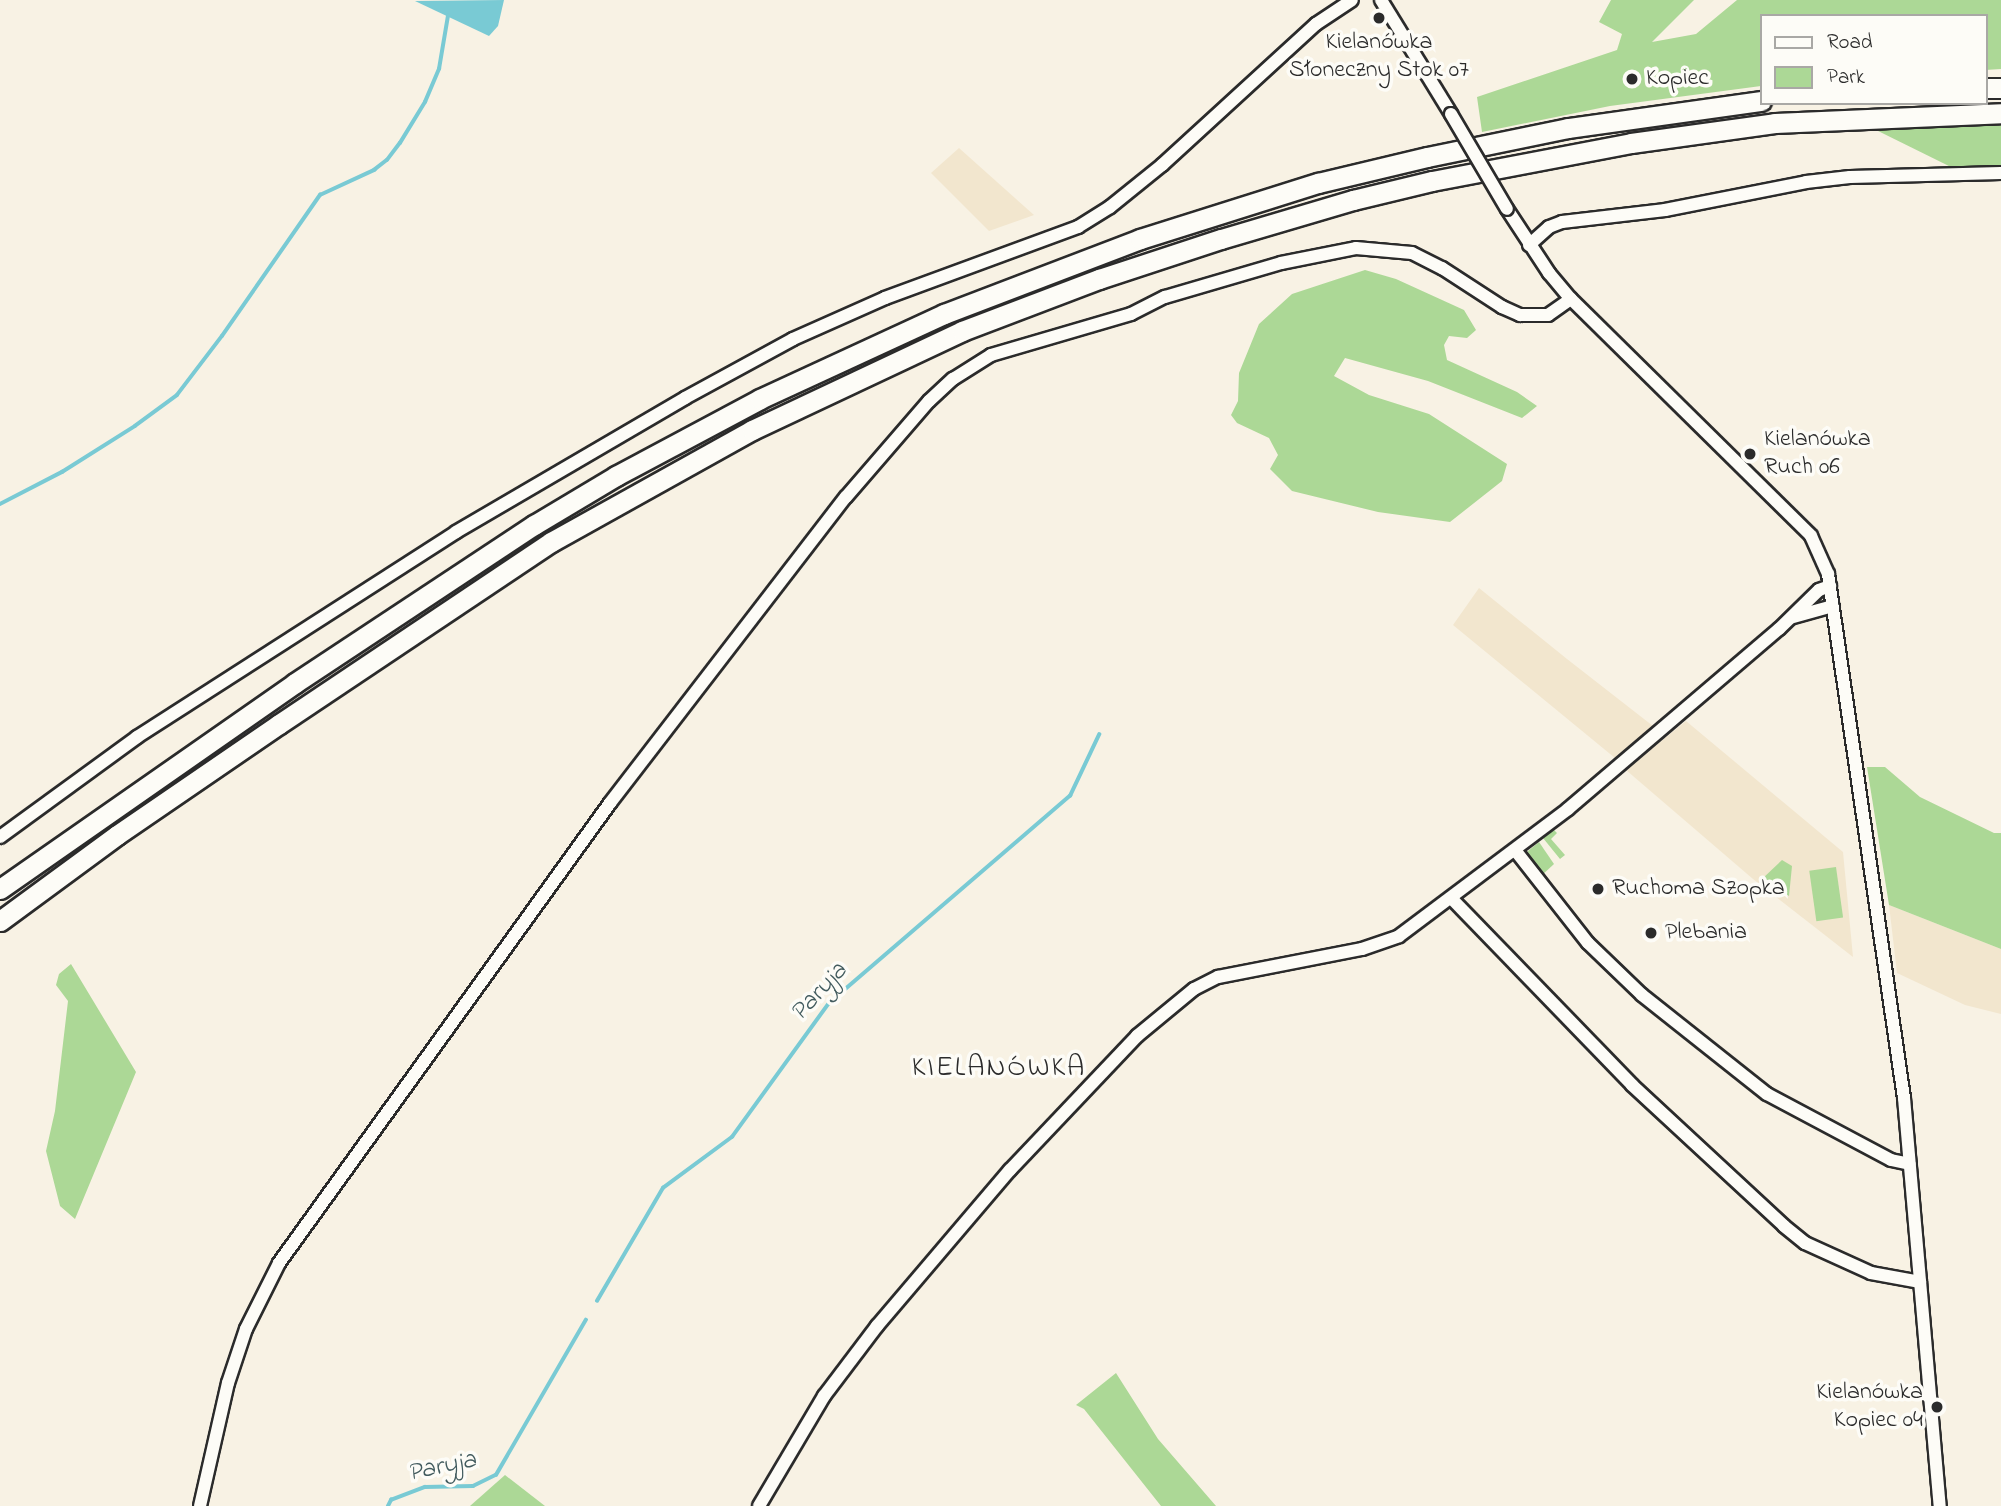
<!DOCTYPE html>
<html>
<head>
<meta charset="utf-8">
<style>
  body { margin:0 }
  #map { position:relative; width:2001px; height:1506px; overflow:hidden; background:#f8f2e4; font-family:"Indie Flower",sans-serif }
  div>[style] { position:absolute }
  .built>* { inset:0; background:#f2e6ce }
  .green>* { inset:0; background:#acd896; transform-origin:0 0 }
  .water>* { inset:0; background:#79cad4 }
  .stream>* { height:3.5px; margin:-1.75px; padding:0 1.75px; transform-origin:1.75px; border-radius:1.75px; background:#79cad4 }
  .roads { filter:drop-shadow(2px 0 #2b2b2b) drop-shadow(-2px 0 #2b2b2b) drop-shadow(0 2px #2b2b2b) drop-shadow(0 -2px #2b2b2b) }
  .minor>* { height:12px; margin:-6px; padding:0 6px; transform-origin:6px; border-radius:6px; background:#fdfcf7 }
  .highway>* { height:19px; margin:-9.5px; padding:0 9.5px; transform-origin:9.5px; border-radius:9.5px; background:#fdfcf7 }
  .bridges { filter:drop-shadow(2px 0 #2b2b2b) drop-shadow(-2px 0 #2b2b2b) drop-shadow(0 2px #2b2b2b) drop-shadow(0 -2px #2b2b2b) }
  .minor-bridge>* { height:12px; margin:-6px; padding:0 6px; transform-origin:6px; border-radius:6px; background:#fdfcf7 }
  .dots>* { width:19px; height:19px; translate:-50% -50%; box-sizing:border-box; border:4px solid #fdfcf7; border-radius:50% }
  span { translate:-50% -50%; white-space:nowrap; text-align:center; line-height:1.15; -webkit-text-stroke:7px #fdfcf7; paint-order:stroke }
  .poi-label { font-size:24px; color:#2b2b2b }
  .left { translate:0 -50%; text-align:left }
  .right { translate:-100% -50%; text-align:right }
  .water-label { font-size:26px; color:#425b5e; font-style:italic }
  .quarter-label { font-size:28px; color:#2b2b2b; letter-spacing:2px }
  .legend { position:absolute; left:1760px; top:14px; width:228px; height:91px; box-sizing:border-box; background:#fdfcf7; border:2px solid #a9a8a5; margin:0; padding:9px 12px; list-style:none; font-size:21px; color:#2b2b2b }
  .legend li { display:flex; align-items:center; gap:14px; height:35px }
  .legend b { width:35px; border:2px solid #a9a8a5 }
</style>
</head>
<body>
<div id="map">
  <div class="built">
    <i style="clip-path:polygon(959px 148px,1034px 215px,989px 231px,931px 173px)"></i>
    <i style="clip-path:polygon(1479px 588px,1567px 659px,1653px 726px,1615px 758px,1453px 625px)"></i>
    <i style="clip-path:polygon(1686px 721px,1843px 852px,1853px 957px,1753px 879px,1626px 770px)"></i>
    <i style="clip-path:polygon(1889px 905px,2001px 949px,2001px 1014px,1965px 1005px,1897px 973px)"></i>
  </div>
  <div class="green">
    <i style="clip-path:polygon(1611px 0,1694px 0,1652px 42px,1696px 34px,1737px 0,2001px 0,2001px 69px,1985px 70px,1985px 16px,1761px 16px,1761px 86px,1610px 106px,1482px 132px,1477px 97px,1617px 50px,1622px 34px,1599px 22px)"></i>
    <i style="clip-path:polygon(2001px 121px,2001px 167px,1957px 170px,1872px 128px)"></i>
    <i style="clip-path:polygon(1365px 270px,1396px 279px,1464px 310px,1476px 330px,1467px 338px,1449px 336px,1444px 345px,1447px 360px,1517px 392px,1537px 406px,1522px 418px,1428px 381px,1345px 358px,1334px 376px,1369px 395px,1429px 414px,1507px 464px,1502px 481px,1450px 522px,1378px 512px,1292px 491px,1270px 469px,1278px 455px,1269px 438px,1237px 423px,1231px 415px,1238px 401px,1239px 373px,1259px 324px,1292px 294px)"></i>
    <i style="clip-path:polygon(1867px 767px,1885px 767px,1920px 797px,1994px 833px,2001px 833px,2001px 949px,1889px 905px)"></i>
    <i style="clip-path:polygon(1554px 830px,1557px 833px,1551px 839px,1565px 855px,1560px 859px,1543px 838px)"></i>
    <i style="clip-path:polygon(1539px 842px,1554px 864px,1540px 877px,1523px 855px)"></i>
    <i style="clip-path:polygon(1782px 860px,1792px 866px,1789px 896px,1762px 879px)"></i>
    <i style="left:1836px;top:867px;width:51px;height:27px;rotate:82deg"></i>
    <i style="clip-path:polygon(71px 964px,136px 1072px,75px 1219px,60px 1206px,46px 1151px,55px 1111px,68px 1001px,56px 985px,59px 974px)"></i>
    <i style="clip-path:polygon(1116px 1373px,1158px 1439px,1216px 1506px,1161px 1506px,1084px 1409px,1076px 1405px)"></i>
    <i style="clip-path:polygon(505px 1475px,545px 1506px,470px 1506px)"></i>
  </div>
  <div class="water">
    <i style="clip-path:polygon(504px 0,498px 26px,489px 36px,415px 1px)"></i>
  </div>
  <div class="stream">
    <i style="left:0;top:504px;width:70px;rotate:-27.3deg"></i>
    <i style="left:62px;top:472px;width:86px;rotate:-32.2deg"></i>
    <i style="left:135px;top:426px;width:52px;rotate:-36.4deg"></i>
    <i style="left:177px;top:395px;width:74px;rotate:-52.7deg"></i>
    <i style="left:222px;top:336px;width:172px;rotate:-55.2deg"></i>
    <i style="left:320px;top:195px;width:60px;rotate:-24.8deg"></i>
    <i style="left:374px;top:170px;width:16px;rotate:-38deg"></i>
    <i style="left:387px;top:160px;width:21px;rotate:-53deg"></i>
    <i style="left:400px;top:143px;width:48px;rotate:-58.6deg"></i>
    <i style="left:425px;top:102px;width:36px;rotate:-67deg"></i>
    <i style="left:439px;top:69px;width:54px;rotate:-80.4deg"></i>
    <i style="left:597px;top:1301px;width:131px;rotate:-59.7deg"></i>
    <i style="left:663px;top:1188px;width:86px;rotate:-36.5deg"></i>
    <i style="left:732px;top:1137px;width:165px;rotate:-54.1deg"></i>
    <i style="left:829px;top:1003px;width:318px;rotate:-40.7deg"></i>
    <i style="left:1070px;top:796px;width:68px;rotate:-64.6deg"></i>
    <i style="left:388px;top:1506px;width:7px;rotate:-63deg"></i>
    <i style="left:391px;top:1500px;width:36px;rotate:-21deg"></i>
    <i style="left:425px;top:1487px;width:48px;rotate:-1.2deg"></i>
    <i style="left:473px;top:1486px;width:25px;rotate:-26deg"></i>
    <i style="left:496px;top:1475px;width:179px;rotate:-59.9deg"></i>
  </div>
  <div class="roads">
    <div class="minor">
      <i style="left:1381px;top:0;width:134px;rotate:58.4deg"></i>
      <i style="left:1507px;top:209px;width:77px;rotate:56.7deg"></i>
      <i style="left:1549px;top:273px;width:34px;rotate:50deg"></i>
      <i style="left:1571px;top:299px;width:337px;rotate:44.6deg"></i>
      <i style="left:1811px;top:536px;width:42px;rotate:65.9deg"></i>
      <i style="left:1828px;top:574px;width:529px;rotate:81.75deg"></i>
      <i style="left:1904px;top:1098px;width:410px;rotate:85deg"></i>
      <i style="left:1529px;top:245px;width:27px;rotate:-42deg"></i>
      <i style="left:1549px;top:227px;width:14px;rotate:-21deg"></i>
      <i style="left:1562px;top:222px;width:104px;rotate:-6.6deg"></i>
      <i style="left:1665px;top:210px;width:144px;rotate:-11.2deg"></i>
      <i style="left:1806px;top:182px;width:44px;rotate:-6.5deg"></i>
      <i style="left:1850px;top:177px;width:151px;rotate:-1.5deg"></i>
      <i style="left:1793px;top:617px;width:41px;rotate:-15.4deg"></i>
      <i style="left:0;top:837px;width:170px;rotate:-36.1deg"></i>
      <i style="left:137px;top:737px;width:379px;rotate:-32.7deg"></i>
      <i style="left:456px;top:532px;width:265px;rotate:-30.3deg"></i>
      <i style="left:685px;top:398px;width:123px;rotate:-28.6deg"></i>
      <i style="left:793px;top:339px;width:101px;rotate:-24deg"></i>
      <i style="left:885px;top:298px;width:206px;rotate:-20.2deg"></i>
      <i style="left:1078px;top:227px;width:38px;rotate:-32deg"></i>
      <i style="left:1110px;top:207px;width:67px;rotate:-38.9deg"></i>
      <i style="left:1162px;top:165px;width:209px;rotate:-42.5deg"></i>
      <i style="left:1316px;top:24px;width:43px;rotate:-33.7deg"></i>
      <i style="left:1515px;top:850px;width:118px;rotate:51.9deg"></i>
      <i style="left:1588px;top:943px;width:75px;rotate:43.9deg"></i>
      <i style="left:1642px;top:995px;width:159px;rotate:38.4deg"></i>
      <i style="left:1767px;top:1094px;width:140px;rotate:28deg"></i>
      <i style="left:1891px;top:1160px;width:19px;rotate:12deg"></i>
      <i style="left:1451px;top:898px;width:260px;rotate:45.9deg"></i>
      <i style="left:1632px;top:1085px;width:207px;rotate:42.8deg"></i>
      <i style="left:1784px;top:1226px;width:27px;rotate:39deg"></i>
      <i style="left:1805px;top:1243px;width:72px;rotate:24.4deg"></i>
      <i style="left:1871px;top:1273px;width:50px;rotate:10.4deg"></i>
      <i style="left:200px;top:1506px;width:126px;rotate:-77.2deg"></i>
      <i style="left:228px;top:1383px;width:57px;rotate:-71.6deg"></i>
      <i style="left:246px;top:1329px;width:74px;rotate:-63.4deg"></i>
      <i style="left:279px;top:1263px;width:567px;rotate:-54.26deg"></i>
      <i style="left:610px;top:803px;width:386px;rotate:-52.4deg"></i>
      <i style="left:846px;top:497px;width:127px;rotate:-49.2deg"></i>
      <i style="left:929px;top:401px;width:33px;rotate:-43deg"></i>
      <i style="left:953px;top:379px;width:45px;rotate:-32.3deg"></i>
      <i style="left:991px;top:355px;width:146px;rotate:-16.3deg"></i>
      <i style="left:1131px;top:314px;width:38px;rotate:-27deg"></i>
      <i style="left:1165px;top:297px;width:121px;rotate:-16.3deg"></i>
      <i style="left:1281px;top:263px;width:76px;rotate:-11.3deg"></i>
      <i style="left:1356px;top:248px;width:56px;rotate:5.1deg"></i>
      <i style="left:1412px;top:253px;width:34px;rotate:27deg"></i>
      <i style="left:1442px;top:268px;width:72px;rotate:33deg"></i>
      <i style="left:1502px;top:307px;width:20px;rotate:24deg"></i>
      <i style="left:1520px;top:315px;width:28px"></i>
      <i style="left:1548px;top:315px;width:28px;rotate:-35deg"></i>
      <i style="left:759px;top:1506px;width:128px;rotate:-59.4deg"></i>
      <i style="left:824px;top:1396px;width:88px;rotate:-52.9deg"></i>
      <i style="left:877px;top:1326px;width:205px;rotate:-49.6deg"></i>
      <i style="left:1010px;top:1170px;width:185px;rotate:-46.5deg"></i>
      <i style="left:1137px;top:1036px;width:74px;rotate:-39.5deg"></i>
      <i style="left:1194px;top:989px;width:27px;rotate:-27deg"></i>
      <i style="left:1218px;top:977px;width:147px;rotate:-11deg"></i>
      <i style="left:1362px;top:949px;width:39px;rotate:-19deg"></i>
      <i style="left:1399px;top:936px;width:211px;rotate:-36.9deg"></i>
      <i style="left:1568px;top:809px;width:277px;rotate:-40.5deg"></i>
      <i style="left:1779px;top:629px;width:56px;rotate:-44.3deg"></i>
      <i style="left:1819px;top:590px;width:12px;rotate:-20deg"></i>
    </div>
    <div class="highway">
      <i style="left:1985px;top:88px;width:16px"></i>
      <i style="left:0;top:889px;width:360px;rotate:-34.9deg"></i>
      <i style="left:295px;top:683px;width:287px;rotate:-33.5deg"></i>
      <i style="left:534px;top:525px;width:96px;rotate:-30.9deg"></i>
      <i style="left:616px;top:476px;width:163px;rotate:-28.1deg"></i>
      <i style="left:760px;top:399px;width:203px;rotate:-24.8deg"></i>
      <i style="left:944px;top:314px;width:210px;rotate:-20.9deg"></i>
      <i style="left:1140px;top:239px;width:187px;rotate:-17.5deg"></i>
      <i style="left:1318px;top:183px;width:112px;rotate:-13.4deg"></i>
      <i style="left:1427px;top:157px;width:144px;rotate:-11.6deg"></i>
      <i style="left:1568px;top:128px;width:195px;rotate:-8deg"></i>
      <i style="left:0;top:921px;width:145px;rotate:-36.3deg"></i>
      <i style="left:117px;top:835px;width:196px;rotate:-34.4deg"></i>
      <i style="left:279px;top:724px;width:327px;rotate:-33.8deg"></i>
      <i style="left:551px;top:542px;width:230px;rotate:-29.1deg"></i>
      <i style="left:752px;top:430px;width:232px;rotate:-25.2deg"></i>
      <i style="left:962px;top:331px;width:147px;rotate:-20.8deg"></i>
      <i style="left:1099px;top:279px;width:128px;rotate:-18.2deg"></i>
      <i style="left:1221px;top:239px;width:138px;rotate:-16.5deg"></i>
      <i style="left:1353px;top:200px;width:81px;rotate:-13.5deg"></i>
      <i style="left:1432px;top:181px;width:203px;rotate:-10.8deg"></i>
      <i style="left:1631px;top:143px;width:145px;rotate:-7.9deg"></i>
      <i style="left:1775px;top:123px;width:226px;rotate:-2.5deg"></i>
    </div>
  </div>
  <div class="bridges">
    <div class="minor-bridge">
      <i style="left:1451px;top:114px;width:110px;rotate:59.5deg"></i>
    </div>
  </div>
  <div class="dots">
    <i style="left:1379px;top:18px;background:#2b2b2b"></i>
    <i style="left:1632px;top:79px;background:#2b2b2b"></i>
    <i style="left:1750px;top:454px;background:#2b2b2b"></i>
    <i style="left:1598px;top:889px;background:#2b2b2b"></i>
    <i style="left:1651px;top:933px;background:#2b2b2b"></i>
    <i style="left:1937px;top:1407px;background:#2b2b2b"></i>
  </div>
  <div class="poi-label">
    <span style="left:1379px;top:57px">Kielanówka<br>Słoneczny Stok 07</span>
    <span class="left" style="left:1646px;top:79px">Kopiec</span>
    <span class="left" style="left:1764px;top:454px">Kielanówka<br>Ruch 06</span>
    <span class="left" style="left:1612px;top:889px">Ruchoma Szopka</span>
    <span class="left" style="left:1665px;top:933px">Plebania</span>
    <span class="right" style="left:1923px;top:1407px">Kielanówka<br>Kopiec 04</span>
  </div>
  <div class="water-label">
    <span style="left:820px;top:993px;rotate:-47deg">Paryja</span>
    <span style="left:442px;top:1468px;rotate:-12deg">Paryja</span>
  </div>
  <div class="quarter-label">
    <span style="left:999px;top:1069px">KIELANÓWKA</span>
  </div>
  <ul class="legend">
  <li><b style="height:9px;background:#fdfcf7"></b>Road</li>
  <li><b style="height:19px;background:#acd896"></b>Park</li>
  </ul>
</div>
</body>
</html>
